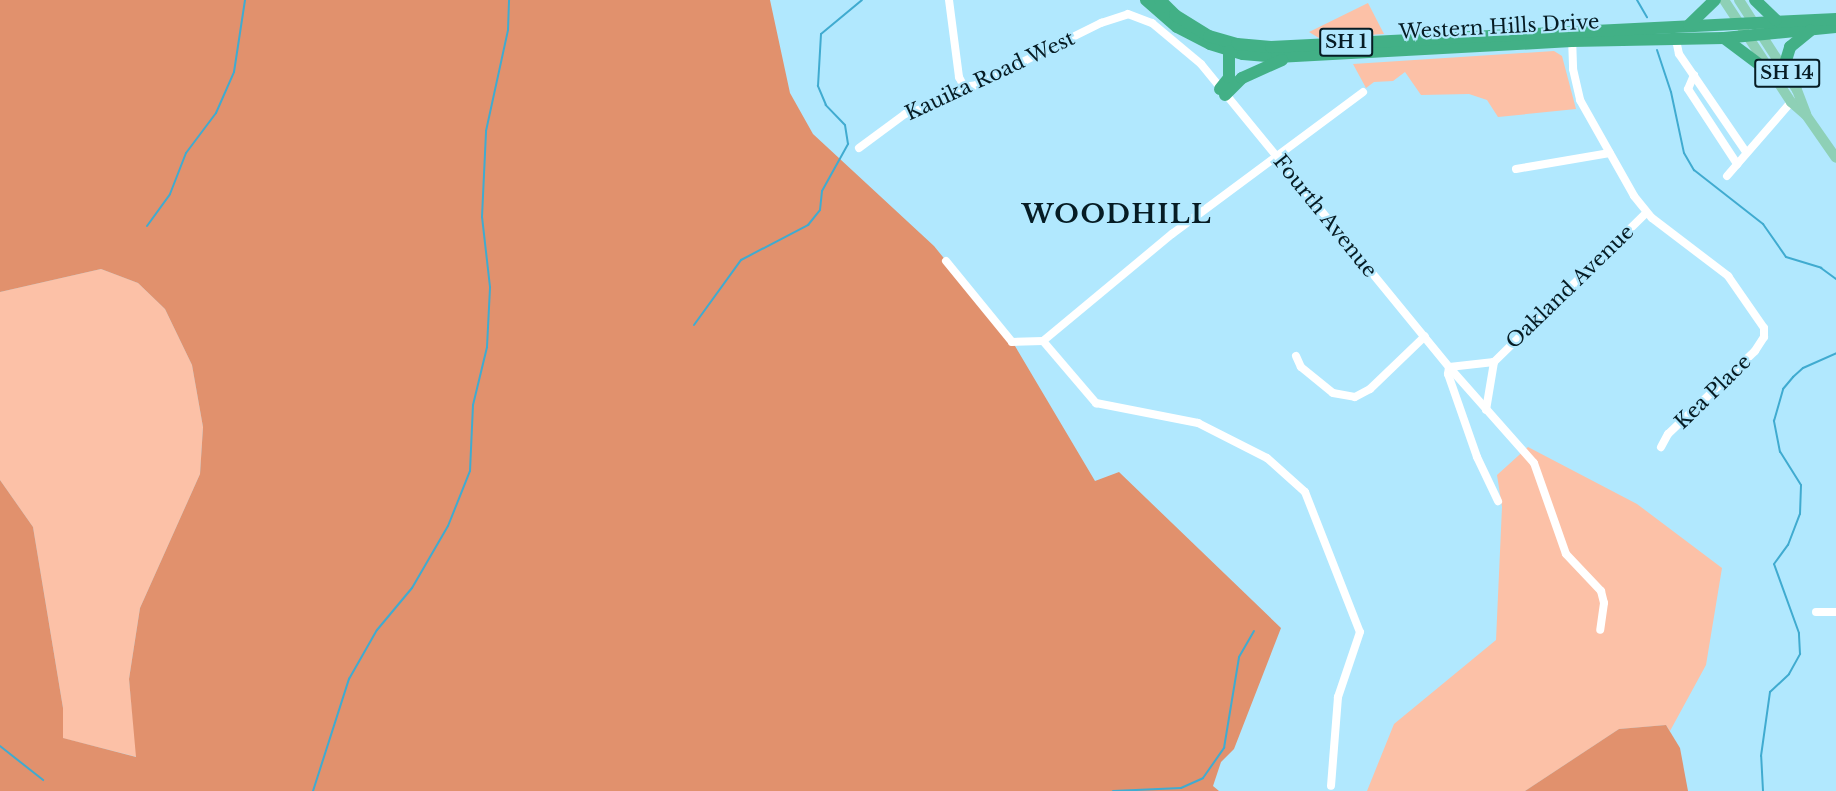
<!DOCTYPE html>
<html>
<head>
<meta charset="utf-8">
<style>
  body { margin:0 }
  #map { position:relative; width:1836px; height:791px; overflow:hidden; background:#b1e8fe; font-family:"Libre Baskerville",serif }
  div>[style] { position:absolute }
  .green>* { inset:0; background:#fcc1a7 }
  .forest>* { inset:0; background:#e1916d }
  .stream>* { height:2px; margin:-1px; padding:0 1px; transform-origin:1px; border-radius:1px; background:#40abd0 }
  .minor>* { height:8px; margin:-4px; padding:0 4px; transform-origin:4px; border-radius:4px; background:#fff }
  .major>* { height:10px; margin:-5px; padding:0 5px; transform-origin:5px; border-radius:5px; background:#8ed0b6 }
  .highway>* { height:12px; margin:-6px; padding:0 6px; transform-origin:6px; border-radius:6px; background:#42b086 }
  span { translate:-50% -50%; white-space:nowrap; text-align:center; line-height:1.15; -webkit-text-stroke:4.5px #b1e8fe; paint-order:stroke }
  .shield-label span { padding:2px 4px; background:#b1e8fe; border:2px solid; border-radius:4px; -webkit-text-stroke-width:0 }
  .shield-label { font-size:18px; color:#061c24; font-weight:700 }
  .street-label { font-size:20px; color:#061c24 }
  .district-label { font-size:26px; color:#061c24; font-weight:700; letter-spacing:1.5px }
</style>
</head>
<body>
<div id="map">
  <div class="green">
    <i style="clip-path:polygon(1368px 3px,1384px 34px,1319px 38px,1309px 32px)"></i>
    <i style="clip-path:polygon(1554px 51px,1562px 56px,1576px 109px,1498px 117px,1487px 100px,1469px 94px,1421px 95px,1405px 72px,1393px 81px,1374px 82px,1366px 88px,1353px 64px)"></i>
    <i style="clip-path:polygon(101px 269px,138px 283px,165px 309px,192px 365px,203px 427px,200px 474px,140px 608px,129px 679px,137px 757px,62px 738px,63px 708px,33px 527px,0 480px,0 292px)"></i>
    <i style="clip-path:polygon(1528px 447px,1637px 504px,1722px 568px,1706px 665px,1670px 731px,1666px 725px,1619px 729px,1525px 791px,1367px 791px,1394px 724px,1496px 640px,1502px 507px,1497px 475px)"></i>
  </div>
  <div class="forest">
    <i style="clip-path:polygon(0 0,770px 0,790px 93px,813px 134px,934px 246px,1015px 346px,1095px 481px,1119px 472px,1281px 628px,1234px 749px,1221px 762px,1213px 786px,1219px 791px,0 791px,0 480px,33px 527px,63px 708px,63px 738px,136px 757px,129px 679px,140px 608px,200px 474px,203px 427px,192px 365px,165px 309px,138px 283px,101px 269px,0 292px)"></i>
    <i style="clip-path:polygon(1666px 725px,1680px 748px,1688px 791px,1525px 791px,1619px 729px)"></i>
  </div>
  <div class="stream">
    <i style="left:1637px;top:0;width:20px;rotate:60deg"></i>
    <i style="left:1657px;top:50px;width:44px;rotate:71.6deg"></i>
    <i style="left:1671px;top:92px;width:62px;rotate:78deg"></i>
    <i style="left:1684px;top:153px;width:20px;rotate:60deg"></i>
    <i style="left:1694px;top:170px;width:88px;rotate:38deg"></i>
    <i style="left:1763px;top:224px;width:40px;rotate:55.1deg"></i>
    <i style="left:1786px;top:257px;width:37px;rotate:17deg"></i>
    <i style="left:1821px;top:268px;width:19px;rotate:36deg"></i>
    <i style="left:147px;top:226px;width:39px;rotate:-54deg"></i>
    <i style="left:170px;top:194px;width:44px;rotate:-68.7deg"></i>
    <i style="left:186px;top:153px;width:50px;rotate:-53.1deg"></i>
    <i style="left:216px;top:113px;width:45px;rotate:-66.3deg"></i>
    <i style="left:234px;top:72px;width:73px;rotate:-81.3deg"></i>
    <i style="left:694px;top:325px;width:80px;rotate:-54.1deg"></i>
    <i style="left:741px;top:260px;width:76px;rotate:-27.6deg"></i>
    <i style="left:808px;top:225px;width:19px;rotate:-51deg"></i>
    <i style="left:820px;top:210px;width:19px;rotate:-84deg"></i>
    <i style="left:822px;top:191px;width:54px;rotate:-61deg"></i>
    <i style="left:848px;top:144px;width:19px;rotate:-99deg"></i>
    <i style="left:845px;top:125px;width:28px;rotate:-134deg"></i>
    <i style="left:826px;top:105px;width:21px;rotate:-113deg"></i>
    <i style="left:818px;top:86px;width:52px;rotate:-86.7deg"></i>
    <i style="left:821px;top:34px;width:53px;rotate:-39.7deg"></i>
    <i style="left:0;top:746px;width:55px;rotate:38.3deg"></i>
    <i style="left:313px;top:791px;width:118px;rotate:-72.2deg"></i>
    <i style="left:349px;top:679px;width:56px;rotate:-60.3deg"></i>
    <i style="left:377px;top:630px;width:55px;rotate:-50.2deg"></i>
    <i style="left:412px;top:588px;width:72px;rotate:-59.9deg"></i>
    <i style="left:448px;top:526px;width:59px;rotate:-68.2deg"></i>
    <i style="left:470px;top:471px;width:66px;rotate:-87.4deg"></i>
    <i style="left:473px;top:405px;width:60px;rotate:-76.4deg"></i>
    <i style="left:487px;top:347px;width:60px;rotate:-87.1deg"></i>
    <i style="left:490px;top:287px;width:70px;rotate:-96.5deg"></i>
    <i style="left:482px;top:217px;width:86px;rotate:-87.3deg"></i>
    <i style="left:486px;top:131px;width:103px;rotate:-77.7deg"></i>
    <i style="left:508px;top:30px;width:30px;rotate:-88deg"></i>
    <i style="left:1113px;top:791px;width:68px;rotate:-2.5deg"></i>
    <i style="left:1181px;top:788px;width:24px;rotate:-24deg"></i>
    <i style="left:1203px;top:778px;width:37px;rotate:-55deg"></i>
    <i style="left:1224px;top:748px;width:92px;rotate:-80.6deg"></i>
    <i style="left:1239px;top:657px;width:30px;rotate:-60deg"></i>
    <i style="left:1763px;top:791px;width:35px;rotate:-93deg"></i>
    <i style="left:1761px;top:756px;width:65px;rotate:-82deg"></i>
    <i style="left:1770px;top:692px;width:26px;rotate:-43deg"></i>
    <i style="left:1789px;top:674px;width:23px;rotate:-61deg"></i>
    <i style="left:1800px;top:654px;width:21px;rotate:-93deg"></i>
    <i style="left:1799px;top:633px;width:73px;rotate:-109.9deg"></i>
    <i style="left:1774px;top:564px;width:24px;rotate:-54deg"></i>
    <i style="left:1788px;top:545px;width:33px;rotate:-69deg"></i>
    <i style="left:1800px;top:514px;width:29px;rotate:-88deg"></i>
    <i style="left:1801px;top:485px;width:39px;rotate:-122deg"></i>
    <i style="left:1780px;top:452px;width:32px;rotate:-101deg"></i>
    <i style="left:1774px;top:421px;width:33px;rotate:-74deg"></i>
    <i style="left:1783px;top:389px;width:16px;rotate:-50deg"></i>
    <i style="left:1793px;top:377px;width:13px;rotate:-42deg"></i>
    <i style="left:1803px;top:368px;width:36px;rotate:-24deg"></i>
  </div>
  <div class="minor">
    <i style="left:949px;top:0;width:78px;rotate:82.6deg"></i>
    <i style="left:959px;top:77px;width:11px;rotate:63deg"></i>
    <i style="left:1572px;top:37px;width:32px;rotate:88deg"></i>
    <i style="left:1573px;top:69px;width:32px;rotate:77deg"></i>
    <i style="left:1580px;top:100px;width:110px;rotate:60.6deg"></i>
    <i style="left:1634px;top:196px;width:28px;rotate:51deg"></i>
    <i style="left:1652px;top:218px;width:96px;rotate:37.3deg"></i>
    <i style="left:1728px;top:276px;width:63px;rotate:55.3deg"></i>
    <i style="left:1764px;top:328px;width:9px;rotate:90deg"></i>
    <i style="left:1764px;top:337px;width:17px;rotate:123deg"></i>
    <i style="left:1755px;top:351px;width:120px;rotate:136.3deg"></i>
    <i style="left:1668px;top:434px;width:15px;rotate:118deg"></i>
    <i style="left:1676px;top:40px;width:14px;rotate:78deg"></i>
    <i style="left:1679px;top:54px;width:119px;rotate:55.6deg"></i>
    <i style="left:1694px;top:75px;width:15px;rotate:113deg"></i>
    <i style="left:1688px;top:89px;width:90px;rotate:56.8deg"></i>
    <i style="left:859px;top:148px;width:57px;rotate:-36.5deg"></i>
    <i style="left:905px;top:114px;width:44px;rotate:-17.2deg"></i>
    <i style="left:947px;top:101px;width:22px;rotate:-39deg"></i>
    <i style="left:964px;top:87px;width:12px;rotate:-9deg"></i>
    <i style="left:976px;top:85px;width:140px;rotate:-26.4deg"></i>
    <i style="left:1101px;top:23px;width:28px;rotate:-18deg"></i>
    <i style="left:1128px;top:14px;width:26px;rotate:21deg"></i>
    <i style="left:1152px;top:23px;width:64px;rotate:39.9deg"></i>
    <i style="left:1201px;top:64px;width:392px;rotate:50.7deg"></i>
    <i style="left:1449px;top:367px;width:128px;rotate:48.5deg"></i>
    <i style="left:1534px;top:463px;width:96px;rotate:70.6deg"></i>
    <i style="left:1566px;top:554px;width:51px;rotate:46.6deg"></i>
    <i style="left:1601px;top:591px;width:12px;rotate:76deg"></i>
    <i style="left:1604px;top:603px;width:27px;rotate:98deg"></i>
    <i style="left:1516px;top:169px;width:95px;rotate:-9.7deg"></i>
    <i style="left:1727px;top:176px;width:98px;rotate:-49.1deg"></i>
    <i style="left:946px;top:261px;width:104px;rotate:50.8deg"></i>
    <i style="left:1012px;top:342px;width:31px;rotate:-2deg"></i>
    <i style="left:1043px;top:341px;width:168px;rotate:-39.7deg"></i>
    <i style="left:1172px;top:234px;width:238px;rotate:-36.6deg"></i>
    <i style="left:1043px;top:341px;width:82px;rotate:49.5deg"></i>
    <i style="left:1096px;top:403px;width:104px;rotate:11.1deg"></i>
    <i style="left:1198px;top:423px;width:77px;rotate:26.9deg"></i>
    <i style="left:1267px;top:458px;width:51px;rotate:41.8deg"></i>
    <i style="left:1305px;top:492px;width:150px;rotate:68.6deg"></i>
    <i style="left:1360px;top:632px;width:69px;rotate:108.7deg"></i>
    <i style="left:1338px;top:697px;width:89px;rotate:94.5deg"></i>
    <i style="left:1296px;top:356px;width:12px;rotate:66deg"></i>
    <i style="left:1301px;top:367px;width:41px;rotate:39.1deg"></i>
    <i style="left:1333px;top:393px;width:22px;rotate:10deg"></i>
    <i style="left:1355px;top:397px;width:17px;rotate:-28deg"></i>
    <i style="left:1370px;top:389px;width:76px;rotate:-43.9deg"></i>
    <i style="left:1494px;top:362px;width:45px;rotate:173.7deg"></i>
    <i style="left:1449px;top:367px;width:7px;rotate:98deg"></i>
    <i style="left:1448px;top:374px;width:88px;rotate:70.7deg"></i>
    <i style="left:1477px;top:457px;width:49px;rotate:64.5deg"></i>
    <i style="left:1486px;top:410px;width:49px;rotate:-80.5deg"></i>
    <i style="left:1494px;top:362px;width:213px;rotate:-44.4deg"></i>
    <i style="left:1816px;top:612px;width:20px"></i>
  </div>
  <div class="major">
    <i style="left:1724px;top:0;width:122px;rotate:56.7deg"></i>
    <i style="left:1791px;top:102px;width:20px;rotate:41deg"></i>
    <i style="left:1806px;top:115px;width:52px;rotate:55.1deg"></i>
    <i style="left:1739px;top:0;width:107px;rotate:57.2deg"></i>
    <i style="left:1797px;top:90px;width:26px;rotate:69deg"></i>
  </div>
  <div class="highway">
    <i style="left:1146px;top:0;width:41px;rotate:41.1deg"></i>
    <i style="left:1177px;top:27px;width:37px;rotate:27deg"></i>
    <i style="left:1210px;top:44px;width:34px;rotate:17deg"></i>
    <i style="left:1243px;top:54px;width:34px;rotate:5deg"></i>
    <i style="left:1277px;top:57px;width:295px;rotate:-3.1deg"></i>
    <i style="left:1572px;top:41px;width:152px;rotate:-1.1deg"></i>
    <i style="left:1724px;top:38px;width:113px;rotate:-5.6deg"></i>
    <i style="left:1160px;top:0;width:21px;rotate:45deg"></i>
    <i style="left:1175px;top:15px;width:40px;rotate:32deg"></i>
    <i style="left:1209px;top:36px;width:29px;rotate:16deg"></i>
    <i style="left:1237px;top:44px;width:34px;rotate:5deg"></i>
    <i style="left:1271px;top:47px;width:566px;rotate:-2.84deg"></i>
    <i style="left:1755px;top:0;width:29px;rotate:44deg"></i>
    <i style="left:1689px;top:25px;width:36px;rotate:-44deg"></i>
    <i style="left:1724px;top:38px;width:60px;rotate:36.9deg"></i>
    <i style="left:1784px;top:67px;width:21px;rotate:-73deg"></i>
    <i style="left:1790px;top:47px;width:26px;rotate:-39deg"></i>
    <i style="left:1220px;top:89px;width:14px;rotate:-51deg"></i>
    <i style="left:1229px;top:78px;width:27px;rotate:-90deg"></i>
    <i style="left:1225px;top:95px;width:24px;rotate:-45deg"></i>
    <i style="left:1242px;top:78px;width:44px;rotate:-24.2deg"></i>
  </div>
  <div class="shield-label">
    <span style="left:1346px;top:42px">SH 1</span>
    <span style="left:1787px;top:73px">SH 14</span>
  </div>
  <div class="street-label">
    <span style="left:1499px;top:27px;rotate:-3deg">Western Hills Drive</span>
    <span style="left:990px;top:76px;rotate:-25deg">Kauika Road West</span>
    <span style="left:1325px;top:216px;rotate:51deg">Fourth Avenue</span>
    <span style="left:1570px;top:287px;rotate:-44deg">Oakland Avenue</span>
    <span style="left:1713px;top:392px;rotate:-44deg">Kea Place</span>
  </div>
  <div class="district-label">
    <span style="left:1117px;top:215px">WOODHILL</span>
  </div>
</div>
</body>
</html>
